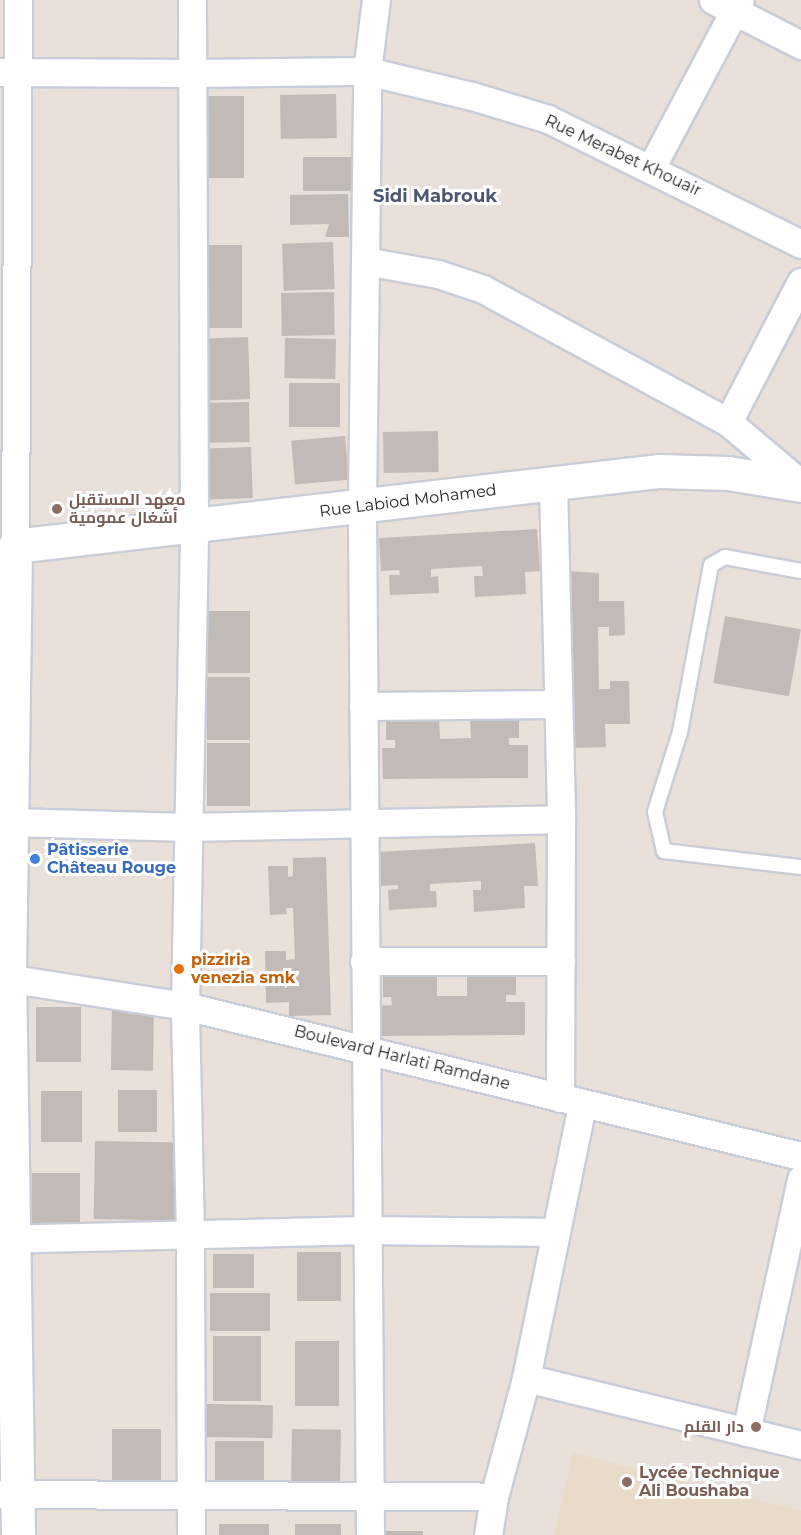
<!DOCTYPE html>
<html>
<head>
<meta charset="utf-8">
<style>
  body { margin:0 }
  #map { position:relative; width:801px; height:1535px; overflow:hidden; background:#e8e0d9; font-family:Montserrat,Cairo,sans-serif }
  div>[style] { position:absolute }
  .education>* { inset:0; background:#e9dbc9 }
  .building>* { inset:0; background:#c1bab6; transform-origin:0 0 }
  .roads { filter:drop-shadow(2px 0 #c8cdd8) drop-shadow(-2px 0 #c8cdd8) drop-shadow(0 2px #c8cdd8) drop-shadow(0 -2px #c8cdd8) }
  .lane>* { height:14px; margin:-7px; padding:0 7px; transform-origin:7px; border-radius:7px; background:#fff }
  .street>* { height:27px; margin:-13.5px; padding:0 13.5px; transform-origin:13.5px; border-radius:13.5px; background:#fff }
  .secondary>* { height:33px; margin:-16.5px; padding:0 16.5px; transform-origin:16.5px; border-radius:16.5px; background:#fff }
  .dots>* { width:16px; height:16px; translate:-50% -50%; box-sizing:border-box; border:3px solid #fff; border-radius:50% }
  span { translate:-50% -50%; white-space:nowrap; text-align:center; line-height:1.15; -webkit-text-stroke:6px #fff; paint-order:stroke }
  .street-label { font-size:16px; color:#272727 }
  .education-label { font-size:16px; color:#785e54; font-weight:700 }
  .left { translate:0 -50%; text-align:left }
  .right { translate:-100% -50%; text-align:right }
  .shop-label { font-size:16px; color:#366cbe; font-weight:700 }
  .food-label { font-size:16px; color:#c56008; font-weight:700 }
  .neighbourhood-label { font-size:18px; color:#4c5873; font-weight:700 }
</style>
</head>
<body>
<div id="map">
  <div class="education">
    <i style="clip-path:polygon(573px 1453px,801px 1511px,801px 1535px,554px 1535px)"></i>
  </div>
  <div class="building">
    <i style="left:336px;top:94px;width:44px;height:56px;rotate:89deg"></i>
    <i style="left:201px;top:96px;width:43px;height:82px"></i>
    <i style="left:303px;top:157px;width:48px;height:34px"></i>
    <i style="clip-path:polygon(348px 194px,349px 237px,325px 237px,329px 224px,290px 225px,290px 195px)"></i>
    <i style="left:333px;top:242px;width:47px;height:51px;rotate:88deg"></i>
    <i style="left:201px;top:245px;width:41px;height:83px"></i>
    <i style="left:334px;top:292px;width:43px;height:53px;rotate:89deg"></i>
    <i style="left:248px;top:337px;width:62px;height:42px;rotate:88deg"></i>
    <i style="left:285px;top:338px;width:51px;height:40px;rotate:1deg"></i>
    <i style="left:289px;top:383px;width:51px;height:44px"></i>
    <i style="left:249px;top:402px;width:40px;height:42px;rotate:89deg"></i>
    <i style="left:438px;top:431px;width:41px;height:55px;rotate:89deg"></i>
    <i style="left:345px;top:436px;width:44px;height:54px;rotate:85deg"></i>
    <i style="left:251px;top:447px;width:51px;height:43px;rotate:88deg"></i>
    <i style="clip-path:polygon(537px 529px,540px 571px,525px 572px,526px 594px,475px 597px,474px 576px,483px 576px,482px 566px,431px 569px,431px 577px,438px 576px,439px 593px,390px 595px,389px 575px,400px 575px,399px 570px,381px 571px,379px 538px)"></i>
    <i style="clip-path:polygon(565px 571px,599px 573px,599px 601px,624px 601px,625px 635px,609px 636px,609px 627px,598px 627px,599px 689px,610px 689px,610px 681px,629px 681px,630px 724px,605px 724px,606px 747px,571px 748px)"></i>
    <i style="left:207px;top:611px;width:43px;height:62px"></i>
    <i style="left:725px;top:616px;width:77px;height:68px;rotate:10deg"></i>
    <i style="left:207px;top:677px;width:43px;height:63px"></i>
    <i style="clip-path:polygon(386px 718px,439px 718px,440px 739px,471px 738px,470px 719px,519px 719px,519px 738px,509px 738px,509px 745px,528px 745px,528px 778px,383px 779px,382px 748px,395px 748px,395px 740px,386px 740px)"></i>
    <i style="left:207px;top:743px;width:43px;height:63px"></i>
    <i style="clip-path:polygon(535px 843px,538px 886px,524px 886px,525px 908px,474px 912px,473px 890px,481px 890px,481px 881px,430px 884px,430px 891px,436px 891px,437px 907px,389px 910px,388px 890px,398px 889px,398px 885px,380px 886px,378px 852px)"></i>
    <i style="clip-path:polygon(326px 857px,331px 1015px,289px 1016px,289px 1002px,266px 1003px,265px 951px,286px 951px,286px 960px,295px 959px,293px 908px,286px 908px,287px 914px,270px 915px,268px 866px,288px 866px,288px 877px,293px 876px,293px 858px)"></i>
    <i style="clip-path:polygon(383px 975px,437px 975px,437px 996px,467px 996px,467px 976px,516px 976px,516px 995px,506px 995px,506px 1002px,525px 1002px,525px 1035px,379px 1036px,379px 1006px,392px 1005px,391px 997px,383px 997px)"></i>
    <i style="left:36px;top:1007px;width:45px;height:55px"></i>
    <i style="left:112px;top:1007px;width:42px;height:63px;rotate:1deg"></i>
    <i style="left:157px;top:1090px;width:42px;height:39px;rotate:90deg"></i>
    <i style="left:41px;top:1091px;width:41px;height:51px"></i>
    <i style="left:95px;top:1141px;width:83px;height:78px;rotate:1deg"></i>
    <i style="left:32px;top:1173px;width:48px;height:50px"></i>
    <i style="left:297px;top:1252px;width:44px;height:49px"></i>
    <i style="left:213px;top:1254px;width:41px;height:34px"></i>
    <i style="left:210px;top:1293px;width:60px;height:38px"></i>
    <i style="left:213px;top:1336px;width:48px;height:65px"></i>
    <i style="left:295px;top:1341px;width:44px;height:65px"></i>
    <i style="left:207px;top:1404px;width:66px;height:33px;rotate:1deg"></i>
    <i style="left:112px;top:1429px;width:49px;height:59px"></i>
    <i style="left:292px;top:1429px;width:49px;height:60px;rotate:1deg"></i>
    <i style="left:215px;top:1441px;width:49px;height:46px"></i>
    <i style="left:269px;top:1524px;width:11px;height:50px;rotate:90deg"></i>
    <i style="left:341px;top:1524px;width:11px;height:46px;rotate:90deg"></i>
    <i style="left:385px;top:1531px;width:38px;height:4px"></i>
  </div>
  <div class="roads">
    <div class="lane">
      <i style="left:801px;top:571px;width:77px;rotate:-169.6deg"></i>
      <i style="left:725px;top:557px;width:16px;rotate:150deg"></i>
      <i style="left:711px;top:565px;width:170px;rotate:100.5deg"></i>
      <i style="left:680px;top:732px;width:84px;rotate:107.4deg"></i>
      <i style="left:655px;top:812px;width:40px;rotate:77deg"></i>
      <i style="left:664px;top:851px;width:138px;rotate:6.7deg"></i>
    </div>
    <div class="street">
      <i style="left:713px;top:0;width:99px;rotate:27.1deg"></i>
      <i style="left:0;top:72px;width:193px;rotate:0.3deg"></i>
      <i style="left:193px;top:73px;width:174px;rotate:-0.7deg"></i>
      <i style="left:367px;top:71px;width:108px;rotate:13.4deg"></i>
      <i style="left:472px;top:96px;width:79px;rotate:16.8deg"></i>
      <i style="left:548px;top:119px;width:282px;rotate:26.3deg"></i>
      <i style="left:651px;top:168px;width:190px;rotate:-62.1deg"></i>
      <i style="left:365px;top:261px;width:74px;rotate:10.1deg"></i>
      <i style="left:438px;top:274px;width:47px;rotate:18.4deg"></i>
      <i style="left:483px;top:289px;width:279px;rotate:28.5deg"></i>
      <i style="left:728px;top:422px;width:96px;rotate:40.3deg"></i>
      <i style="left:728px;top:422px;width:158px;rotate:-62.5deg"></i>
      <i style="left:553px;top:483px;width:336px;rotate:88.6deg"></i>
      <i style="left:561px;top:819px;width:279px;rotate:90.2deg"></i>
      <i style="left:15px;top:546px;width:546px;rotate:-89.69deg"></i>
      <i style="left:363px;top:706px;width:195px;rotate:-0.6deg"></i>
      <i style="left:11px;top:822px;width:177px;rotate:1.6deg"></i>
      <i style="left:188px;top:827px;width:373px;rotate:-1.2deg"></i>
      <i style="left:364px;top:961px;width:197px"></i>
      <i style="left:0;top:977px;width:187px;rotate:8.9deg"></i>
      <i style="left:185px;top:1006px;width:634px;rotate:13.69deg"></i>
      <i style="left:0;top:1239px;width:366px;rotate:-1.4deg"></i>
      <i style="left:366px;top:1230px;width:189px;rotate:0.6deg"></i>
      <i style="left:526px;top:1378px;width:283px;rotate:13.7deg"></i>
      <i style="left:746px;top:1432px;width:259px;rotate:-77.7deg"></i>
      <i style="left:0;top:1494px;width:494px;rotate:0.3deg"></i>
      <i style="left:191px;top:1535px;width:302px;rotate:-90.2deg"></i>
      <i style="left:190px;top:1233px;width:227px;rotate:-91.3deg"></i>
      <i style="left:185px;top:1006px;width:480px;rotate:-88.9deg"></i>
      <i style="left:194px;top:526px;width:526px;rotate:-90.22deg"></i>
      <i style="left:370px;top:1535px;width:1029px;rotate:-90.45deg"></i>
      <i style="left:362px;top:506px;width:435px;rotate:-89.3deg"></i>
      <i style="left:367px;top:71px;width:72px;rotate:-82.8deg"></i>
      <i style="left:488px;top:1535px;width:38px;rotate:-81deg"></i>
      <i style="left:494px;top:1497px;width:123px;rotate:-74.9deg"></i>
      <i style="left:526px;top:1378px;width:280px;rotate:-78.4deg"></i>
    </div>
    <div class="secondary">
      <i style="left:18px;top:1535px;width:558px;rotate:-90.92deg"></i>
      <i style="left:9px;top:977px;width:431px;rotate:-89.2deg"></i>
      <i style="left:15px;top:546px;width:647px;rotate:-6.65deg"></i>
      <i style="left:658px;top:471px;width:70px;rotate:1.6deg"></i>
      <i style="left:728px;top:473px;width:74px;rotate:9.3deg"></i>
    </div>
  </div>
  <div class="dots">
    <i style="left:57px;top:509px;background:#8d6e63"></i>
    <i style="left:35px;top:859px;background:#3f7fe0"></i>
    <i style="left:179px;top:969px;background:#e8710a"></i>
    <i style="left:756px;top:1427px;background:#8d6e63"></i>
    <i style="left:627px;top:1482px;background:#8d6e63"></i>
  </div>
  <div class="street-label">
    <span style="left:623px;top:156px;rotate:25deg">Rue Merabet Khouair</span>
    <span style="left:408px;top:501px;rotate:-7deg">Rue Labiod Mohamed</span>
    <span style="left:402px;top:1058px;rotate:14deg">Boulevard Harlati Ramdane</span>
  </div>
  <div class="education-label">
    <span class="left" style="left:69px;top:509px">معهد المستقبل<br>أشغال عمومية</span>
    <span class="right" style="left:744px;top:1427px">دار القلم</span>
    <span class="left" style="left:639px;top:1482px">Lycée Technique<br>Ali Boushaba</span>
  </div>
  <div class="shop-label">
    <span class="left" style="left:47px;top:859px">Pâtisserie<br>Château Rouge</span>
  </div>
  <div class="food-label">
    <span class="left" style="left:191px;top:969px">pizziria<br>venezia smk</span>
  </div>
  <div class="neighbourhood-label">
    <span style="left:435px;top:196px">Sidi Mabrouk</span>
  </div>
</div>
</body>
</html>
